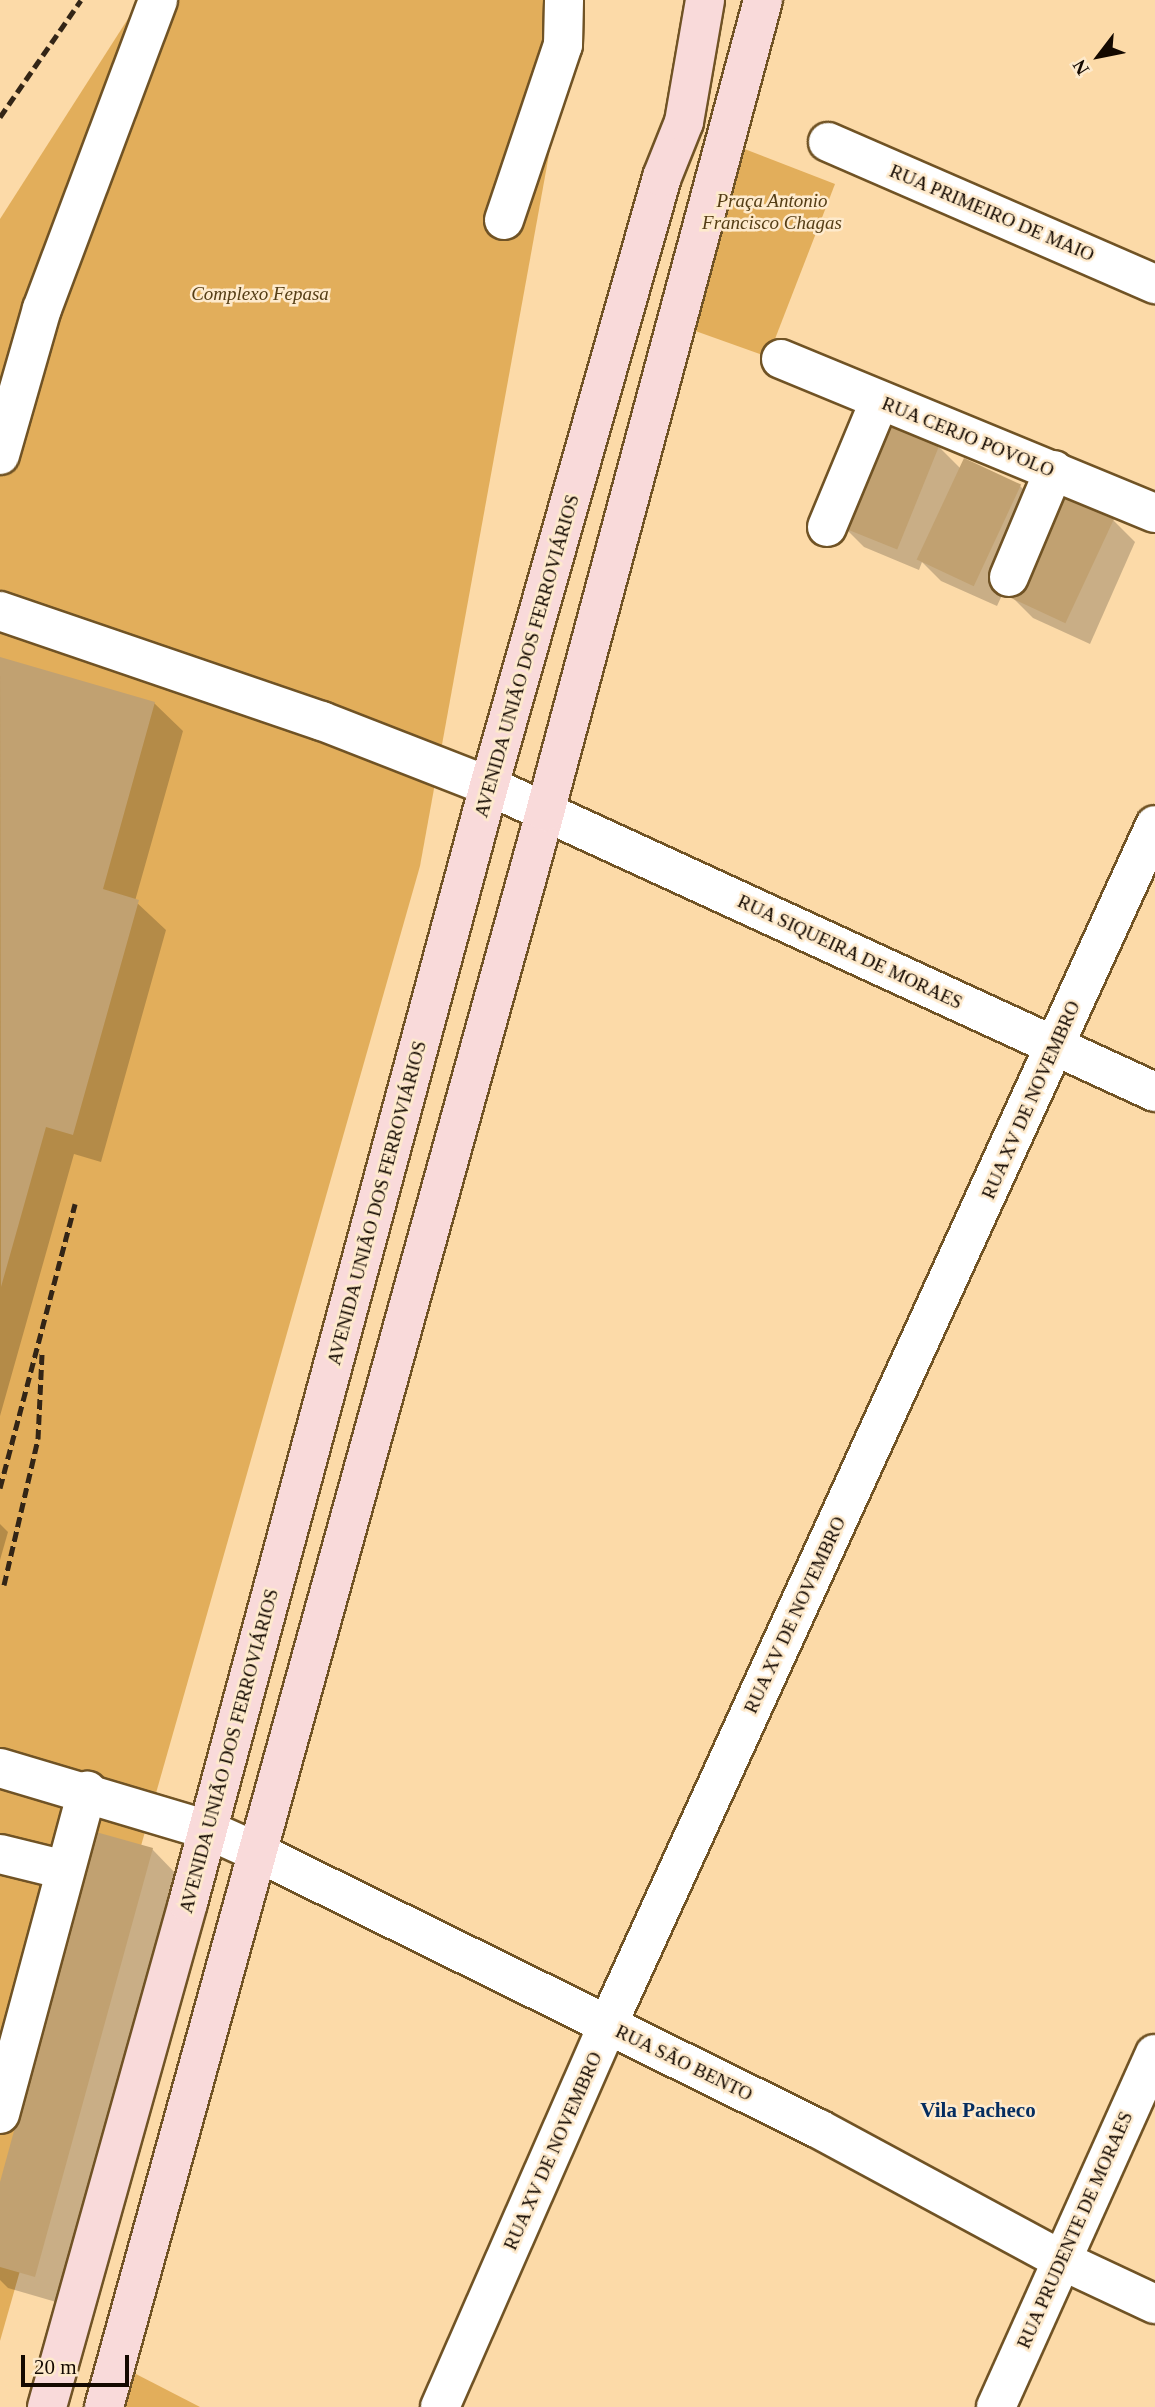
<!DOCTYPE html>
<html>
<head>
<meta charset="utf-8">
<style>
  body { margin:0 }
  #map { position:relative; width:1155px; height:2407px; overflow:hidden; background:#fcdaa8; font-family:"Times New Roman",serif }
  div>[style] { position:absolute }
  .green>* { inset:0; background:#e2ae5b }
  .shadow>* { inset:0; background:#0003 }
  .building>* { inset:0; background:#c1a171; transform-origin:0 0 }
  .roads { filter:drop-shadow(2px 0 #705325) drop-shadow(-2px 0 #705325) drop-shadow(0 2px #705325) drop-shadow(0 -2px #705325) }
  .minor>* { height:38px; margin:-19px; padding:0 19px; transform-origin:19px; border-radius:19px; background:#fff }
  .major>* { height:38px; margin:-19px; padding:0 19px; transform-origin:19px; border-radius:19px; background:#f9dada }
  .rail>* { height:5px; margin-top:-2.5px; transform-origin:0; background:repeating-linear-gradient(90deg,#332516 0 10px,transparent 0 15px) }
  span { translate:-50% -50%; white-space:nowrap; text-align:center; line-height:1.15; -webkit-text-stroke:5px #feeacc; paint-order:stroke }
  .park-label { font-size:19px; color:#543d15; font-style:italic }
  .street-label { font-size:19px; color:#140900 }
  .neighbourhood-label { font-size:21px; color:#052d60; font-weight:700 }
  .north { position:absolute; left:1064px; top:21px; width:70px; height:70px; -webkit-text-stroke:5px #feeacc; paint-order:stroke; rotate:238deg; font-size:19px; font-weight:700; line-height:28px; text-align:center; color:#140900 }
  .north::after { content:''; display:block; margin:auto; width:24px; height:32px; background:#140900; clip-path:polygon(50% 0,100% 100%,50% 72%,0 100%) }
  .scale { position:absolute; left:21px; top:2355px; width:108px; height:32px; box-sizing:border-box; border:4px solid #140900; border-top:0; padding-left:9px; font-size:21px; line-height:24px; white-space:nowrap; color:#140900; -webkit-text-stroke:5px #feeacc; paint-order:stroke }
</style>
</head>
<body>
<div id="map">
  <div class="green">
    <i style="clip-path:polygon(140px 0,577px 0,420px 866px,0 2341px,0 219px)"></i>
    <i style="clip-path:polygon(742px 148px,835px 184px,768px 357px,687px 328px)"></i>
    <i style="clip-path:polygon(134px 2373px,200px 2407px,125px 2407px)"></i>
  </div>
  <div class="shadow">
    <i style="clip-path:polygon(939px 447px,961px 469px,965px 460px,1020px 486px,1042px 508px,997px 606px,941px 581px,922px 562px,919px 570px,864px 547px,842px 525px)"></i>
    <i style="clip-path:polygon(1113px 520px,1135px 542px,1090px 644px,1033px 618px,1011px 596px)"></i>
    <i style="clip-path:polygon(0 659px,154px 703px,183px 731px,135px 901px,166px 930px,101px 1162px,74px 1154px,0 1416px)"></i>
    <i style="clip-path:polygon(0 1524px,8px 1532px,0 1560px)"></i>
    <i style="clip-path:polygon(152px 1849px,180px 1878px,63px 2304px,8px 2288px,0 2280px,0 2188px)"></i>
  </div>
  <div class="building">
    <i style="left:883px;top:422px;width:61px;height:113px;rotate:22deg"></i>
    <i style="left:964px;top:458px;width:63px;height:112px;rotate:25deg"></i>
    <i style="left:1056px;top:492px;width:64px;height:115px;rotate:25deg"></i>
    <i style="clip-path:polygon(0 657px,155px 702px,103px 889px,139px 900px,73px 1135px,46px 1127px,1px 1287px)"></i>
    <i style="clip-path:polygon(96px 1832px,153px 1848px,35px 2277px,0 2267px,0 2182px)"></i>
  </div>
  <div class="roads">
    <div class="minor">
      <i style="left:828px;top:142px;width:357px;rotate:23.5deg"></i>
      <i style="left:504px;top:220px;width:185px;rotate:-71.4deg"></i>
      <i style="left:563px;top:45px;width:45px;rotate:-88.7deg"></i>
      <i style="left:781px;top:359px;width:404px;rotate:22.4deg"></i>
      <i style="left:0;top:455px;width:152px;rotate:-74deg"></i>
      <i style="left:42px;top:309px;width:330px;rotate:-69.4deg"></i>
      <i style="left:827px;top:527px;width:135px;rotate:-67.4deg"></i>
      <i style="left:1009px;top:577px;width:116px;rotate:-67.2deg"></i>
      <i style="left:0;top:611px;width:340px;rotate:18.9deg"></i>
      <i style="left:322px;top:721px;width:179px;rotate:21.3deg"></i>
      <i style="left:489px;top:786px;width:733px;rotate:24.68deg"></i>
      <i style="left:0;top:1768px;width:217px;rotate:16.6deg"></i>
      <i style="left:208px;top:1830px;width:51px;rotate:24.1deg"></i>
      <i style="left:255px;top:1851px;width:629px;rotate:26.24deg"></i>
      <i style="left:819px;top:2129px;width:275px;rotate:28.4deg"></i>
      <i style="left:1061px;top:2260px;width:104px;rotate:25.1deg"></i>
      <i style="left:0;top:1854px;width:67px;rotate:13.8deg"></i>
      <i style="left:0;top:2114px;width:335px;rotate:-74.9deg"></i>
      <i style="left:440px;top:2407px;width:416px;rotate:-66.3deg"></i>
      <i style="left:607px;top:2026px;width:1320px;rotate:-65.47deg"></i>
      <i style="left:996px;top:2407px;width:387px;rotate:-65.8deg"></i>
    </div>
    <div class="major">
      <i style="left:47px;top:2407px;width:523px;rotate:-74.37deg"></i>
      <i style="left:188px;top:1903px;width:1157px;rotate:-74.92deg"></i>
      <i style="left:489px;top:786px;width:633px;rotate:-74.14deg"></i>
      <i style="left:662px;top:177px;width:59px;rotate:-68.2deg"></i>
      <i style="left:684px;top:122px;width:124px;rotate:-80.2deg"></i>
      <i style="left:104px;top:2407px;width:1655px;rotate:-74.54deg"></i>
      <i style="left:545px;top:812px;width:841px;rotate:-74.97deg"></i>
    </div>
  </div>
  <div class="rail">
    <i style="left:0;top:117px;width:142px;rotate:-55.3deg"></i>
    <i style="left:0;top:1488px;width:294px;rotate:-75.2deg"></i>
    <i style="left:4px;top:1585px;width:150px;rotate:-76.9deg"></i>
    <i style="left:38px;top:1439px;width:86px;rotate:-87.3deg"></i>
  </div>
  <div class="park-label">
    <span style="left:772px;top:212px">Praça Antonio<br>Francisco Chagas</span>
    <span style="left:260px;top:294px">Complexo Fepasa</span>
  </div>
  <div class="street-label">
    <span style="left:992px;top:213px;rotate:23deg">RUA PRIMEIRO DE MAIO</span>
    <span style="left:968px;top:437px;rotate:22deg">RUA CERJO POVOLO</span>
    <span style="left:527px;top:656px;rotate:-74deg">AVENIDA UNIÃO DOS FERROVIÁRIOS</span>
    <span style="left:850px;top:952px;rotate:25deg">RUA SIQUEIRA DE MORAES</span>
    <span style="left:1031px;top:1100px;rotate:-66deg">RUA XV DE NOVEMBRO</span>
    <span style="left:377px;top:1203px;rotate:-75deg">AVENIDA UNIÃO DOS FERROVIÁRIOS</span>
    <span style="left:795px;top:1615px;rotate:-65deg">RUA XV DE NOVEMBRO</span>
    <span style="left:229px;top:1751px;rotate:-75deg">AVENIDA UNIÃO DOS FERROVIÁRIOS</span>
    <span style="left:684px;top:2063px;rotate:26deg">RUA SÃO BENTO</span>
    <span style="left:553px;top:2151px;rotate:-66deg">RUA XV DE NOVEMBRO</span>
    <span style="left:1075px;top:2230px;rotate:-66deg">RUA PRUDENTE DE MORAES</span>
  </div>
  <div class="neighbourhood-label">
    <span style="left:978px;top:2110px">Vila Pacheco</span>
  </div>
  <div class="north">N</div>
  <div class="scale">20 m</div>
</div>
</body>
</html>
